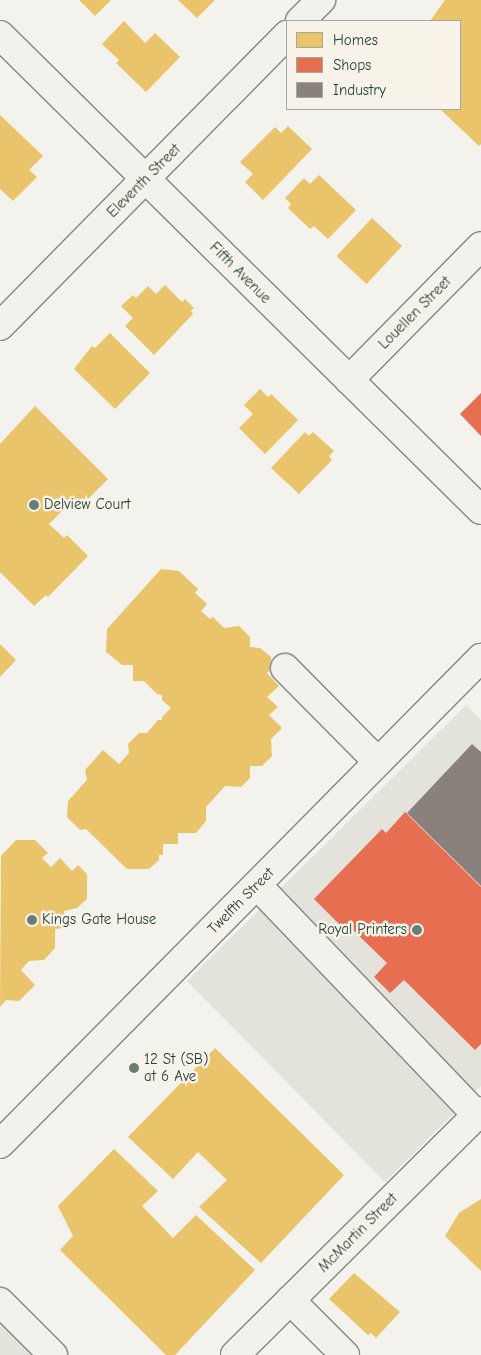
<!DOCTYPE html>
<html>
<head>
<meta charset="utf-8">
<style>
  body { margin:0 }
  #map { position:relative; width:481px; height:1355px; overflow:hidden; background:#f4f2ec; font-family:"Comic Neue",sans-serif }
  div>[style] { position:absolute }
  .built>* { inset:0; background:#e4e3db }
  .homes>* { inset:0; background:#e9c46a; transform-origin:0 0 }
  .shops>* { inset:0; background:#e76f51 }
  .industry>* { inset:0; background:#8a817c }
  .roads { filter:drop-shadow(1px 0 #848985) drop-shadow(-1px 0 #848985) drop-shadow(0 1px #848985) drop-shadow(0 -1px #848985) }
  .minor>* { height:28px; margin:-14px; padding:0 14px; transform-origin:14px; border-radius:14px; background:#f2f1ed }
  .dots>* { width:14px; height:14px; translate:-50% -50%; box-sizing:border-box; border:2px solid #f7f3e8; border-radius:50% }
  span { translate:-50% -50%; white-space:nowrap; text-align:center; line-height:1.15; -webkit-text-stroke:5px #f7f3e8; paint-order:stroke }
  .street-label { font-size:15px; color:#1f3d34 }
  .poi-label { font-size:15px; color:#1f3d34 }
  .left { translate:0 -50%; text-align:left }
  .right { translate:-100% -50%; text-align:right }
  .legend { position:absolute; left:286px; top:20px; width:175px; height:90px; box-sizing:border-box; background:#f7f3e8; border:1px solid #a1aaa0; margin:0; padding:6px 9px; list-style:none; font-size:15px; color:#1f3d34 }
  .legend li { display:flex; align-items:center; gap:10px; height:25px }
  .legend b { width:25px; border:1px solid #a1aaa0 }
</style>
</head>
<body>
<div id="map">
  <div class="built">
    <i style="clip-path:polygon(466px 705px,481px 720px,481px 1086px,385px 1182px,187px 981px)"></i>
    <i style="clip-path:polygon(0 1302px,53px 1355px,0 1355px)"></i>
  </div>
  <div class="homes">
    <i style="clip-path:polygon(79px 0,111px 0,95px 16px)"></i>
    <i style="clip-path:polygon(178px 0,215px 0,197px 18px)"></i>
    <i style="clip-path:polygon(445px 0,481px 0,481px 144px,479px 146px,440px 109px,460px 109px,460px 21px,430px 21px)"></i>
    <i style="clip-path:polygon(124px 21px,145px 43px,155px 33px,180px 57px,146px 92px,116px 63px,119px 60px,102px 44px)"></i>
    <i style="clip-path:polygon(0 115px,43px 156px,29px 170px,37px 177px,13px 201px,0 189px)"></i>
    <i style="clip-path:polygon(288px 126px,312px 149px,263px 200px,245px 182px,253px 174px,240px 162px,275px 127px,281px 133px)"></i>
    <i style="clip-path:polygon(319px 175px,356px 210px,328px 239px,314px 226px,310px 229px,288px 208px,291px 204px,285px 198px,304px 178px,310px 184px)"></i>
    <i style="left:372px;top:218px;width:41px;height:52px;rotate:43deg"></i>
    <i style="clip-path:polygon(165px 285px,182px 302px,185px 299px,194px 308px,191px 311px,193px 314px,154px 355px,125px 326px,133px 318px,121px 306px,133px 295px,136px 298px,148px 286px,156px 294px)"></i>
    <i style="clip-path:polygon(110px 333px,150px 373px,115px 409px,74px 369px,92px 346px,95px 348px)"></i>
    <i style="clip-path:polygon(260px 389px,268px 397px,271px 394px,298px 420px,265px 454px,239px 428px,253px 414px,244px 405px)"></i>
    <i style="clip-path:polygon(35px 406px,108px 479px,78px 509px,71px 502px,49px 524px,64px 538px,67px 535px,88px 556px,48px 597px,46px 595px,34px 606px,0 572px,0 444px)"></i>
    <i style="clip-path:polygon(305px 432px,309px 436px,313px 432px,334px 451px,329px 456px,332px 460px,299px 494px,271px 468px)"></i>
    <i style="clip-path:polygon(161px 569px,179px 571px,198px 589px,195px 593px,207px 604px,201px 611px,210px 619px,213px 617px,224px 628px,239px 626px,250px 637px,250px 647px,260px 648px,271px 657px,270px 670px,267px 673px,279px 686px,267px 697px,278px 707px,269px 715px,282px 728px,271px 739px,272px 756px,262px 766px,250px 766px,250px 778px,241px 787px,225px 786px,206px 807px,206px 821px,196px 833px,178px 833px,178px 844px,163px 844px,163px 855px,159px 855px,159px 860px,149px 869px,127px 869px,86px 829px,80px 830px,67px 817px,68px 801px,87px 780px,85px 770px,103px 750px,119px 764px,129px 753px,128px 744px,139px 733px,147px 733px,158px 720px,162px 720px,162px 717px,171px 708px,162px 700px,162px 695px,157px 694px,144px 681px,133px 681px,133px 665px,122px 665px,106px 652px,107px 629px)"></i>
    <i style="clip-path:polygon(0 644px,16px 660px,0 677px)"></i>
    <i style="clip-path:polygon(16px 840px,35px 840px,48px 853px,42px 858px,51px 867px,60px 858px,72px 871px,78px 865px,87px 874px,87px 899px,77px 908px,64px 911px,64px 928px,55px 929px,55px 948px,44px 960px,29px 961px,21px 970px,35px 985px,19px 1001px,6px 1000px,0 1007px,1px 856px)"></i>
    <i style="clip-path:polygon(215px 1048px,344px 1175px,261px 1263px,199px 1207px,227px 1180px,198px 1152px,173px 1179px,128px 1137px)"></i>
    <i style="clip-path:polygon(114px 1149px,158px 1191px,142px 1206px,173px 1238px,196px 1215px,255px 1270px,175px 1355px,166px 1355px,60px 1250px,73px 1236px,58px 1206px)"></i>
    <i style="clip-path:polygon(481px 1199px,481px 1271px,445px 1236px,459px 1213px)"></i>
    <i style="clip-path:polygon(354px 1273px,400px 1312px,376px 1338px,371px 1333px,368px 1335px,329px 1299px)"></i>
  </div>
  <div class="shops">
    <i style="clip-path:polygon(481px 393px,481px 436px,460px 414px)"></i>
    <i style="clip-path:polygon(405px 812px,481px 887px,481px 1044px,475px 1050px,404px 980px,390px 993px,374px 977px,387px 963px,351px 928px,347px 932px,314px 899px,382px 829px,386px 833px)"></i>
  </div>
  <div class="industry">
    <i style="clip-path:polygon(472px 744px,481px 752px,481px 886px,407px 813px)"></i>
  </div>
  <div class="roads">
    <div class="minor">
      <i style="left:300px;top:21px;width:30px;rotate:-45deg"></i>
      <i style="left:0;top:35px;width:676px;rotate:44.64deg"></i>
      <i style="left:0;top:326px;width:409px;rotate:-45.4deg"></i>
      <i style="left:349px;top:380px;width:188px;rotate:-45.4deg"></i>
      <i style="left:285px;top:668px;width:132px;rotate:45.3deg"></i>
      <i style="left:257px;top:885px;width:318px;rotate:46.3deg"></i>
      <i style="left:0;top:1144px;width:684px;rotate:-45.3deg"></i>
      <i style="left:290px;top:1300px;width:78px;rotate:45deg"></i>
      <i style="left:0;top:1302px;width:75px;rotate:45deg"></i>
      <i style="left:235px;top:1355px;width:346px;rotate:-44.8deg"></i>
    </div>
  </div>
  <div class="dots">
    <i style="left:34px;top:505px;background:#6a7c74"></i>
    <i style="left:32px;top:920px;background:#6a7c74"></i>
    <i style="left:417px;top:930px;background:#6a7c74"></i>
    <i style="left:134px;top:1068px;background:#6a7c74"></i>
  </div>
  <div class="street-label">
    <span style="left:144px;top:181px;rotate:-45deg">Eleventh Street</span>
    <span style="left:240px;top:273px;rotate:45deg">Fifth Avenue</span>
    <span style="left:415px;top:313px;rotate:-45deg">Louellen Street</span>
    <span style="left:241px;top:901px;rotate:-45deg">Twelfth Street</span>
    <span style="left:358px;top:1233px;rotate:-45deg">McMartin Street</span>
  </div>
  <div class="poi-label">
    <span class="left" style="left:44px;top:505px">Delview Court</span>
    <span class="left" style="left:42px;top:920px">Kings Gate House</span>
    <span class="right" style="left:407px;top:930px">Royal Printers</span>
    <span class="left" style="left:144px;top:1068px">12 St (SB)<br>at 6 Ave</span>
  </div>
  <ul class="legend">
  <li><b style="height:14px;background:#e9c46a"></b>Homes</li>
  <li><b style="height:14px;background:#e76f51"></b>Shops</li>
  <li><b style="height:14px;background:#8a817c"></b>Industry</li>
  </ul>
</div>
</body>
</html>
